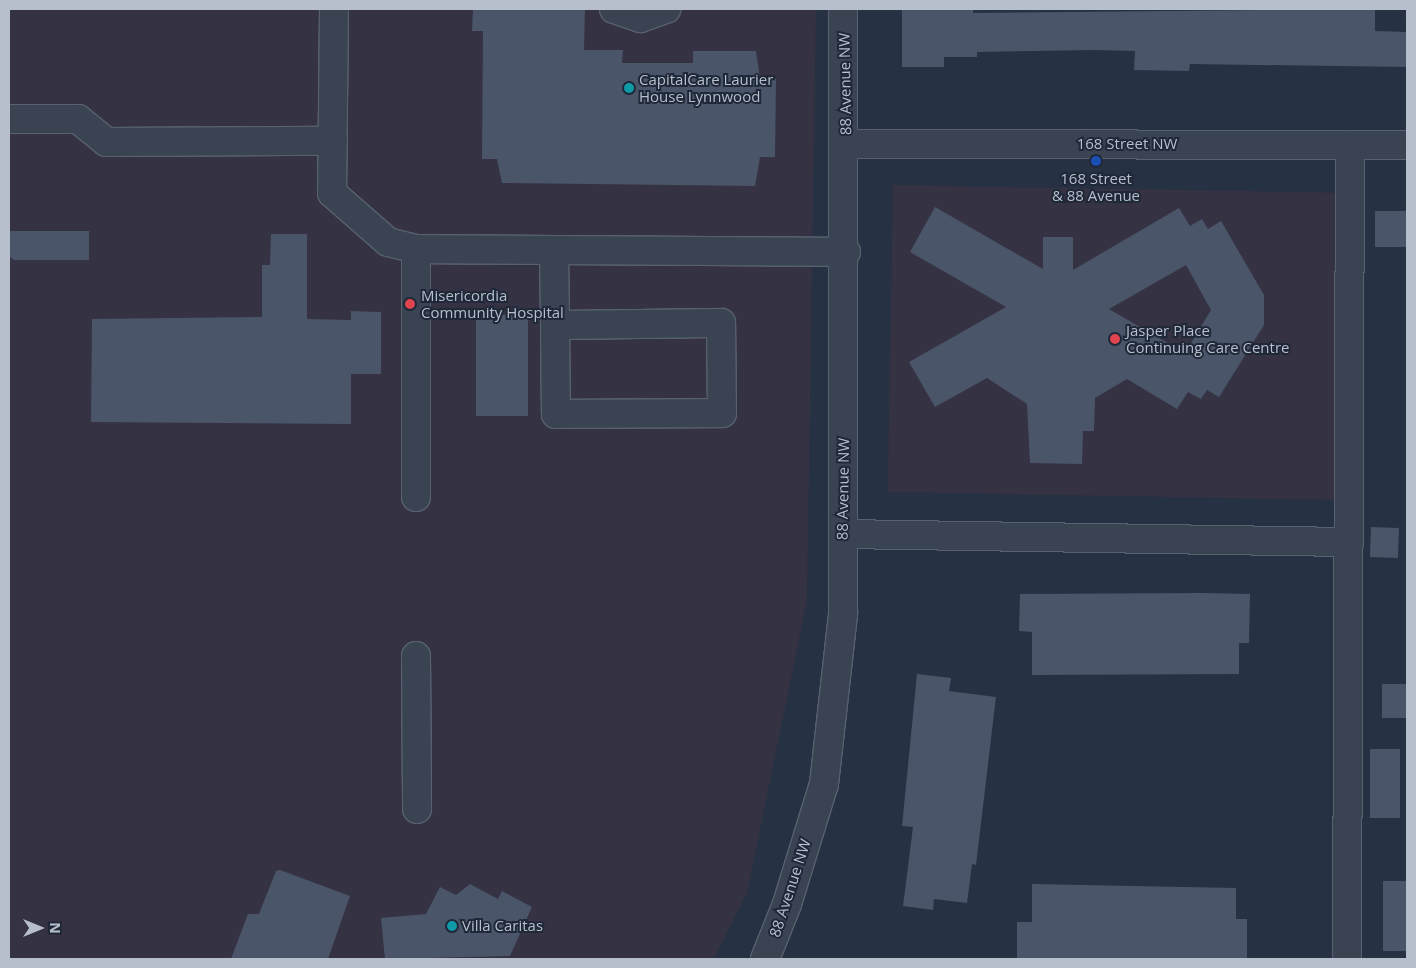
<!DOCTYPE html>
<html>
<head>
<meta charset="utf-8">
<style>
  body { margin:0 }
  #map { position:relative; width:1416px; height:968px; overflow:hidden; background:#263143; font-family:"Open Sans",sans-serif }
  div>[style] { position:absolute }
  .medical>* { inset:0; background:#353243; transform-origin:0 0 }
  .building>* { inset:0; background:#4a5569; transform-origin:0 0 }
  .roads { filter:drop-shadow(1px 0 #586170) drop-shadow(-1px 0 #586170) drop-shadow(0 1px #586170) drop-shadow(0 -1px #586170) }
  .minor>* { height:28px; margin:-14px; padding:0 14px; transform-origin:14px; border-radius:14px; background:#3a4352 }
  .dots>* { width:14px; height:14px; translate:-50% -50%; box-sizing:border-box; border:2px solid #1f2838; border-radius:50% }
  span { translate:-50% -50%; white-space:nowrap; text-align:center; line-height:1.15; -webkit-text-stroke:4px #1f2838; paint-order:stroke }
  .poi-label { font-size:15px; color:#b7bfcc }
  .left { translate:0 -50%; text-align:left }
  .street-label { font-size:15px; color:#b7bfcc }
  .frame { position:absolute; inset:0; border:10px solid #b7bfcc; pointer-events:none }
  .north { position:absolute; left:15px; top:903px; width:50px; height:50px; -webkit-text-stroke:4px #1f2838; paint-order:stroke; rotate:90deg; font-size:14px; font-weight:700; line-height:20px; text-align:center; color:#b7bfcc }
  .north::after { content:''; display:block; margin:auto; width:18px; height:22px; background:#b7bfcc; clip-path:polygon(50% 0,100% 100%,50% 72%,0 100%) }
</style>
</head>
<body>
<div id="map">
  <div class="medical">
    <i style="clip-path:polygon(9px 9px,816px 9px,807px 600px,747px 893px,714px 959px,9px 959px)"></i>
    <i style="left:893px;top:185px;width:447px;height:307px;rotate:1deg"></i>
  </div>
  <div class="building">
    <i style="clip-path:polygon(473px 9px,585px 9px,584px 50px,623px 50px,622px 63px,693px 63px,693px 51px,756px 51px,760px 79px,776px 79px,775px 157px,760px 157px,755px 186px,502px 183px,497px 159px,482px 159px,483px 31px,472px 31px)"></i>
    <i style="clip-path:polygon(902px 9px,973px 9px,973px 13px,1375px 9px,1375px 31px,1407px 32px,1407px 67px,1190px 64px,1189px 71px,1134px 70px,1135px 51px,1094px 50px,977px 52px,977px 57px,944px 57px,944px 67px,902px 67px)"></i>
    <i style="clip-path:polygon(evenodd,935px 207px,1043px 269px,1043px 237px,1073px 237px,1073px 270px,1179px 208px,1190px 226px,1202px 219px,1208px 229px,1221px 221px,1264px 295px,1264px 325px,1219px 397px,1207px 390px,1201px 399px,1188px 392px,1177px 409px,1127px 379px,1095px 398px,1094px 431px,1083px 431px,1082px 464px,1030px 463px,1027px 404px,987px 378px,935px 407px,909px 362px,1006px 307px,910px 252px,935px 207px,1186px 265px,1211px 310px,1185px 353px,1109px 309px,1186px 265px)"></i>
    <i style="left:1407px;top:211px;width:36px;height:32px;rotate:90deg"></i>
    <i style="clip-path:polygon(9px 231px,89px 231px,89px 260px,14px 260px,9px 256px)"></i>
    <i style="clip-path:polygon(271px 234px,307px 234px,307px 319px,351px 320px,351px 311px,381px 312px,381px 374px,351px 374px,351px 424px,91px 422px,92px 319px,262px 317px,262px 265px,270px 265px)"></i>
    <i style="left:476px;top:315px;width:52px;height:101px"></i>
    <i style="left:1371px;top:527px;width:28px;height:30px;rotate:2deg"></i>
    <i style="clip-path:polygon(1202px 593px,1250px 594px,1249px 643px,1239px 643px,1239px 674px,1032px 675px,1032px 632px,1019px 631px,1020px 594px)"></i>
    <i style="clip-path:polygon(917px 674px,951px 678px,949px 691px,996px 697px,976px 865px,972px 864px,967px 903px,934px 899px,933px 910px,903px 906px,913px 827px,902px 826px)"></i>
    <i style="left:1382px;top:684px;width:25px;height:34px"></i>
    <i style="left:1370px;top:749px;width:30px;height:69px"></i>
    <i style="clip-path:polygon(280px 870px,350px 896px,328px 959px,231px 959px,248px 914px,259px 914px,276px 871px)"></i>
    <i style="left:1383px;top:881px;width:24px;height:70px"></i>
    <i style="clip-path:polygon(470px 884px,498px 899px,502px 891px,532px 907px,510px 956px,385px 959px,381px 918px,426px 914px,440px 887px,456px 895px)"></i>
    <i style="clip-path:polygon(1032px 884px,1236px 888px,1236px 919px,1247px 919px,1247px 959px,1017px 959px,1017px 922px,1032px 922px)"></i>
  </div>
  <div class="roads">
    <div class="minor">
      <i style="left:334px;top:9px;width:184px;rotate:90.6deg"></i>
      <i style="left:332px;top:193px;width:74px;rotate:41.2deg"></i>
      <i style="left:388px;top:242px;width:29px;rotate:14deg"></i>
      <i style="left:416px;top:249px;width:430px;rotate:0.4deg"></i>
      <i style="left:614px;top:9px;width:28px;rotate:19deg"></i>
      <i style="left:640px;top:18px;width:28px;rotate:-19deg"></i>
      <i style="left:9px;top:119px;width:69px"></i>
      <i style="left:78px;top:119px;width:36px;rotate:39deg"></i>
      <i style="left:106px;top:142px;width:227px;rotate:-0.3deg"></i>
      <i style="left:846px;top:144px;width:561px;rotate:0.1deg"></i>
      <i style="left:416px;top:249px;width:248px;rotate:90deg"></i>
      <i style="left:554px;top:250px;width:75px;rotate:89.2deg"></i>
      <i style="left:555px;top:325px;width:89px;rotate:89.4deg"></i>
      <i style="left:556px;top:414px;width:166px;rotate:-0.3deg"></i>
      <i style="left:722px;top:413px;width:90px;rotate:-90.6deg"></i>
      <i style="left:721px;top:323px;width:166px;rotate:179.3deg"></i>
      <i style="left:843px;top:534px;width:506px;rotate:0.91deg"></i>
      <i style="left:416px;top:656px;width:153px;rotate:89.6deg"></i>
      <i style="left:765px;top:959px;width:59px;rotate:-68.2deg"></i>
      <i style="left:787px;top:904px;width:126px;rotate:-72.9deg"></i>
      <i style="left:824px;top:784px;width:171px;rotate:-83.6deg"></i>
      <i style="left:843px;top:614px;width:605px;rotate:-90deg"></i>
      <i style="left:1347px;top:959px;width:814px;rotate:-89.79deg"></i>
    </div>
  </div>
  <div class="dots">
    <i style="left:629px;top:88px;background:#0f9aa8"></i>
    <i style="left:1096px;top:161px;background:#1a4fb4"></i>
    <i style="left:410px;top:304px;background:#e0444e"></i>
    <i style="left:1115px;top:339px;background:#e0444e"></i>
    <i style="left:452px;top:926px;background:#0f9aa8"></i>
  </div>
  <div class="poi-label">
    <span class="left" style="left:639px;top:88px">CapitalCare Laurier<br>House Lynnwood</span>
    <span style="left:1096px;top:187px">168 Street<br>&amp; 88 Avenue</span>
    <span class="left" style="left:421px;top:304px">Misericordia<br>Community Hospital</span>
    <span class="left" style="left:1126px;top:339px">Jasper Place<br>Continuing Care Centre</span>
    <span class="left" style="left:462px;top:926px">Villa Caritas</span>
  </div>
  <div class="street-label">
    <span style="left:845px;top:84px;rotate:-91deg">88 Avenue NW</span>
    <span style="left:1127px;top:144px">168 Street NW</span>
    <span style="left:843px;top:489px;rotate:-89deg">88 Avenue NW</span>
    <span style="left:790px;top:888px;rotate:-72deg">88 Avenue NW</span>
  </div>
  <div class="frame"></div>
  <div class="north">N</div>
</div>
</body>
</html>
